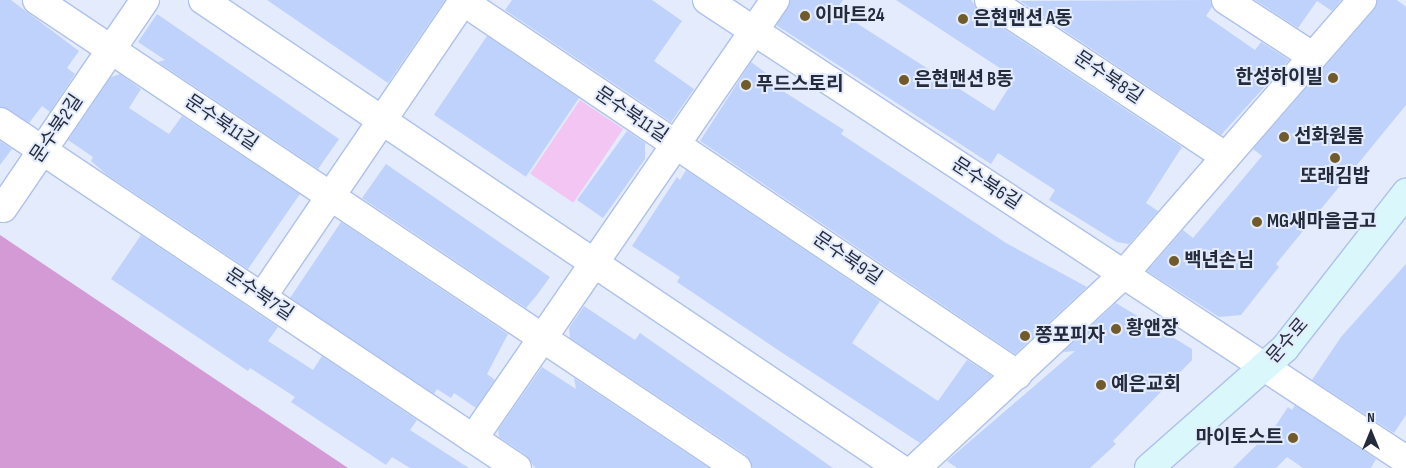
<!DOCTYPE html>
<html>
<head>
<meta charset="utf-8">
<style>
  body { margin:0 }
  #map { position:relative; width:1406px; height:468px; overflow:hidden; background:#e3ebfd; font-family:"Sofia Sans Condensed","Noto Sans KR",sans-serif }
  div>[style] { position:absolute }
  .green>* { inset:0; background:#f3c5f3; transform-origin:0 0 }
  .forest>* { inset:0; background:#d49ad5 }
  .building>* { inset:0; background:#bfd2fc; transform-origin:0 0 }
  .roads { filter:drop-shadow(1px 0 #aec1ec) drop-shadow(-1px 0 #aec1ec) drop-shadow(0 1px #aec1ec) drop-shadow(0 -1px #aec1ec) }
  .street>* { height:28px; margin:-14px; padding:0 14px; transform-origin:14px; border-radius:14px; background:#fff }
  .secondary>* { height:28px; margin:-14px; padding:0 14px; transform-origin:14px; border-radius:14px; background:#daf8fc }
  .dots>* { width:14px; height:14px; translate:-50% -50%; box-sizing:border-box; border:2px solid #e3ebfd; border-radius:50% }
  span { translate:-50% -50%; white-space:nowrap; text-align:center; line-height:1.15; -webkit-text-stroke:4px #e3ebfd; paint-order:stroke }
  .poi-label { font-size:19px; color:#242c3c; font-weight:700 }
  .left { translate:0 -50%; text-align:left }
  .right { translate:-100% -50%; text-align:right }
  .street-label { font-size:19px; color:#242c3c }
  .north { position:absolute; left:1346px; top:408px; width:50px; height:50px; -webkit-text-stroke:4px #e3ebfd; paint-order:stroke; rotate:0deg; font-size:14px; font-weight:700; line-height:20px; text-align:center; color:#242c3c }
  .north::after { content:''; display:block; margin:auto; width:18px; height:22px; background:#242c3c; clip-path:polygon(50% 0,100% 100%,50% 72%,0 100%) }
</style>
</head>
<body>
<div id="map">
  <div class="green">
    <i style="left:580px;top:100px;width:52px;height:89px;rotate:34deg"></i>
  </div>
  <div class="forest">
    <i style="clip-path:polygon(0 235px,348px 468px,0 468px)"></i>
  </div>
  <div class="building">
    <i style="clip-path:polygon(0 0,11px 0,79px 51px,67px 68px,75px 74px,50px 112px,42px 106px,29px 123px,0 107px)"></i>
    <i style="clip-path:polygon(267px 0,445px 0,388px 83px)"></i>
    <i style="clip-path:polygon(512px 0,652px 0,682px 21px,654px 61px,694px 89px,671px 122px,505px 10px)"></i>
    <i style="clip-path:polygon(790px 0,843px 0,836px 10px,994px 111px,1015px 78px,896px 0,971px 0,980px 13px,1182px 147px,1146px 203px,1158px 211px,1129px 244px,1117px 242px,1049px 200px,1055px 190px,998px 153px,991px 164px,776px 25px)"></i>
    <i style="clip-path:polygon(1211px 0,1212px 7px,1206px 16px,1255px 50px,1261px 42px,1289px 60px,1221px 135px,1020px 1px)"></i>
    <i style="clip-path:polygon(1255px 0,1341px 0,1332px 11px,1317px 1px,1298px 28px)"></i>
    <i style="clip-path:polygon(1377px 0,1397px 0,1406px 7px,1406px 105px,1276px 264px,1279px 267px,1241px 315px,1219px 317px,1147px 271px,1183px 230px,1193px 238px,1262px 156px,1253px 149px,1374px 10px)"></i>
    <i style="clip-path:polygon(157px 14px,339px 139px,318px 169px,158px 62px,165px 60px,138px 42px)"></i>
    <i style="left:487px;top:36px;width:111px;height:95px;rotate:34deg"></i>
    <i style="clip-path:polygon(751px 62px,770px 76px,767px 81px,844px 130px,841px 134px,1006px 243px,1087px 287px,1015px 354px,700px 141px)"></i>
    <i style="clip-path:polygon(120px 74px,141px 89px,129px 108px,169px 134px,182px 116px,300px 194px,248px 269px,106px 174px,91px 161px,93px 157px,68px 140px,111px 77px)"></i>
    <i style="clip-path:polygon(627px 131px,645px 143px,645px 159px,603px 218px,577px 200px)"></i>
    <i style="clip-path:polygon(0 141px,12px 149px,0 165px)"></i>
    <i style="clip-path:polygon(386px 164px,550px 277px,537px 295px,526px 308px,362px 198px)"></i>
    <i style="clip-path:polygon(686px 170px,880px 301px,852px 343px,902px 377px,938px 401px,967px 360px,992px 376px,920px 443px,778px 350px,677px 282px,680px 277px,632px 246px,677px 177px,680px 180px)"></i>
    <i style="clip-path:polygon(341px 222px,508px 334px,487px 374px,495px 380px,476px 408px,454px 393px,451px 398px,437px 389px,434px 394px,290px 298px)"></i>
    <i style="clip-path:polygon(141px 235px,278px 327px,268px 341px,313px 370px,322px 356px,417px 420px,410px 430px,469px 468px,410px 468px,392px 457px,386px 465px,291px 402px,295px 397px,250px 368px,248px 371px,111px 279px)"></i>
    <i style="clip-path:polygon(1406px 264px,1406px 415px,1394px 433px,1312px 380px,1341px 337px)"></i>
    <i style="clip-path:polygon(1116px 303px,1192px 349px,1192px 360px,1113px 441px,1116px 444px,1090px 468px,957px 468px,947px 461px,1075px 351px,1063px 352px)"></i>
    <i style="clip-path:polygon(584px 306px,635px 340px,640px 333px,833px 468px,752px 468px,746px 455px,570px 338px,569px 328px)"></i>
    <i style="clip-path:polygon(542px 367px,576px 389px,574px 378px,709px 468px,535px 468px,526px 455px,499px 437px,498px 430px)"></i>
    <i style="clip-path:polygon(1295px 405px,1376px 459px,1371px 468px,1303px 468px,1287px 457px,1276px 468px,1233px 468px,1274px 428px,1288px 407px,1292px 410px)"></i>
  </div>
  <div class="roads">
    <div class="street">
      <i style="left:37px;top:0;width:842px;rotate:33.77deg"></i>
      <i style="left:203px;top:0;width:839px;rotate:33.92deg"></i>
      <i style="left:461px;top:0;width:671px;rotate:33.95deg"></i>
      <i style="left:707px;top:0;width:837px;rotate:33.35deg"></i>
      <i style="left:989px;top:0;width:284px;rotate:33.5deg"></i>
      <i style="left:1226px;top:0;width:103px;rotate:33.1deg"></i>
      <i style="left:0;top:122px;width:622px;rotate:33.79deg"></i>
      <i style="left:3px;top:208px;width:252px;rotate:-55.7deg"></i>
      <i style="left:262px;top:297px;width:359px;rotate:-55.8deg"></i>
      <i style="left:473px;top:439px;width:533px;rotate:-55.47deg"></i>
      <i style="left:916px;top:468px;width:284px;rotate:-43deg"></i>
      <i style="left:1124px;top:274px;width:363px;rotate:-49deg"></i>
    </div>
    <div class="secondary">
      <i style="left:1149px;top:468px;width:181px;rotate:-41.4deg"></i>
      <i style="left:1285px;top:348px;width:197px;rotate:-52deg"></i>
    </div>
  </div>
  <div class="dots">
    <i style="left:805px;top:16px;background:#715b2b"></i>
    <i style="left:963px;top:19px;background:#715b2b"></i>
    <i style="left:1333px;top:78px;background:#715b2b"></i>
    <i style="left:904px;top:80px;background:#715b2b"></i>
    <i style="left:746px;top:85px;background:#715b2b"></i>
    <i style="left:1284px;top:137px;background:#715b2b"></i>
    <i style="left:1335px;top:158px;background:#715b2b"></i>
    <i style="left:1257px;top:222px;background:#715b2b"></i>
    <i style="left:1174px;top:261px;background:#715b2b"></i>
    <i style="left:1116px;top:329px;background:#715b2b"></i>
    <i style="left:1025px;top:336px;background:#715b2b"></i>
    <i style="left:1101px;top:385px;background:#715b2b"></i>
    <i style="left:1293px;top:438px;background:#715b2b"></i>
  </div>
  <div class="poi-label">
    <span class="left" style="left:815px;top:16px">이마트24</span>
    <span class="left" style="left:973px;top:19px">은현맨션 A동</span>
    <span class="right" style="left:1323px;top:78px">한성하이빌</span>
    <span class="left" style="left:914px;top:80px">은현맨션 B동</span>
    <span class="left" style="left:756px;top:85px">푸드스토리</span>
    <span class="left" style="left:1294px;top:137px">선화원룸</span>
    <span style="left:1335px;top:177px">또래김밥</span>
    <span class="left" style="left:1267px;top:222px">MG새마을금고</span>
    <span class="left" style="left:1184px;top:261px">백년손님</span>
    <span class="left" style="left:1126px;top:329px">황앤장</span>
    <span class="left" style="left:1035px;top:336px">쫑포피자</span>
    <span class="left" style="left:1111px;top:385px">예은교회</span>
    <span class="right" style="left:1283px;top:438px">마이토스트</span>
  </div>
  <div class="street-label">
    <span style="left:1108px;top:78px;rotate:34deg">문수북8길</span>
    <span style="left:631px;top:115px;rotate:34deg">문수북11길</span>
    <span style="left:221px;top:123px;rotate:34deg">문수북11길</span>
    <span style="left:57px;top:129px;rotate:-56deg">문수북2길</span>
    <span style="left:986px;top:184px;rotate:33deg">문수북6길</span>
    <span style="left:847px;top:259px;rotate:34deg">문수북9길</span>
    <span style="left:259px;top:295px;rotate:34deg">문수북7길</span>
    <span style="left:1288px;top:341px;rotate:-49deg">문수로</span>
  </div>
  <div class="north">N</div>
</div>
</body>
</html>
